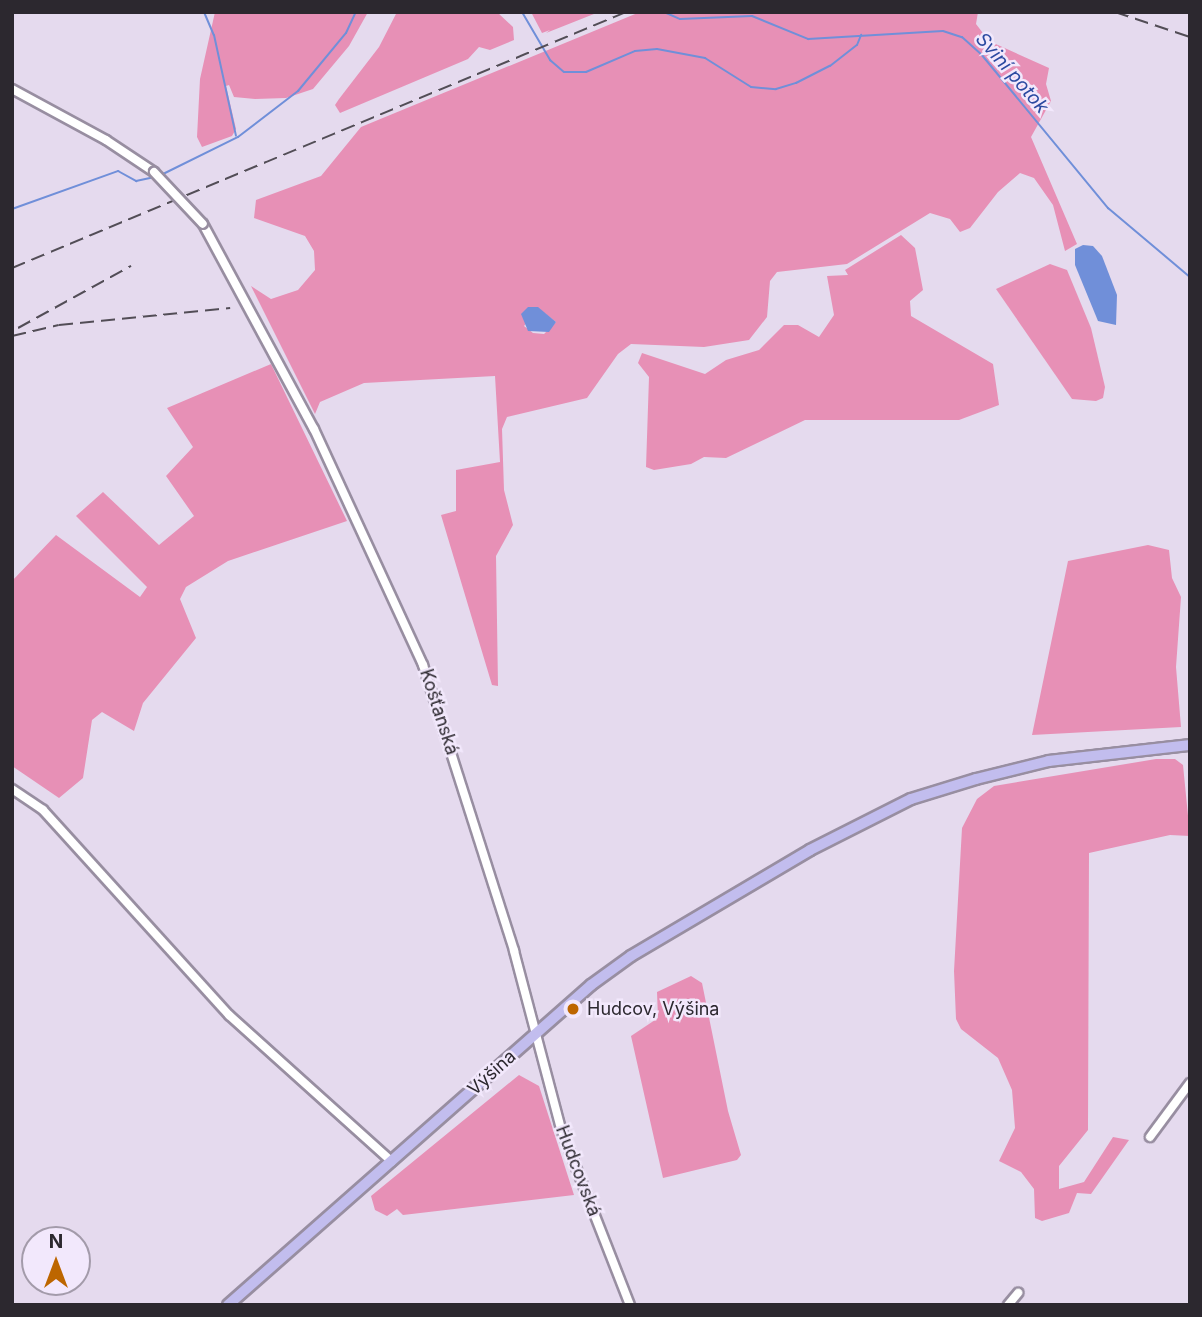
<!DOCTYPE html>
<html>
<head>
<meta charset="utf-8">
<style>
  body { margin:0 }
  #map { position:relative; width:1202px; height:1317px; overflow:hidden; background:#e5daee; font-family:Inter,sans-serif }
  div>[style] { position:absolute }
  .green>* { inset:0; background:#e790b6 }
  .water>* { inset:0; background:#708fd9 }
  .stream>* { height:2px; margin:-1px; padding:0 1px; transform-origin:1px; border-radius:1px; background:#708fd9 }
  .roads { filter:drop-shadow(2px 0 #988ea1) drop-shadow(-2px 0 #988ea1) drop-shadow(0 2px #988ea1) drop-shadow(0 -2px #988ea1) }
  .minor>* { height:8px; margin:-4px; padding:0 4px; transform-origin:4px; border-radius:4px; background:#fff }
  .major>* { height:10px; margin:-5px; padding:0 5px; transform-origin:5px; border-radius:5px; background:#c2bdee }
  .rail>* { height:2px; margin-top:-1px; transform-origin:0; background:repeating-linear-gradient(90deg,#524d56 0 14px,transparent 0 21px) }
  .bridges { filter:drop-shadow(2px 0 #988ea1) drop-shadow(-2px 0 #988ea1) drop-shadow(0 2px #988ea1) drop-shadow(0 -2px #988ea1) }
  .minor-bridge>* { height:8px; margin:-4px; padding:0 4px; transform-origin:4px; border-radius:4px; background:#fff }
  .dots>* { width:19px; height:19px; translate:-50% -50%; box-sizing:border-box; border:4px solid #f2e8fc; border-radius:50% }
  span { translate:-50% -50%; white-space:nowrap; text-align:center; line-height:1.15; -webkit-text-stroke:5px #f2e8fc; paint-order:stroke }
  .street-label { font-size:18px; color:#2c282f }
  .poi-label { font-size:18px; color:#2c282f }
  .left { translate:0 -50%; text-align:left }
  .water-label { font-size:19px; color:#2c4aa1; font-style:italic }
  .frame { position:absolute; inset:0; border:14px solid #2c282f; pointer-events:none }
  .north { position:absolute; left:21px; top:1226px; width:70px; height:70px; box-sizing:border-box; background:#f2e8fc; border:2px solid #a39baa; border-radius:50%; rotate:0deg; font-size:19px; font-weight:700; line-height:28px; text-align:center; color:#2c282f }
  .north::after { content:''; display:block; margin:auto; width:24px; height:32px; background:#bd6600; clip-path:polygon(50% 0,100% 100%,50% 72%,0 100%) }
</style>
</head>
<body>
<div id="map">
  <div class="green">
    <i style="clip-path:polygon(215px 12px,368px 12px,349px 46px,313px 89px,286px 98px,255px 99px,234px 97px,229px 85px,226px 86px,236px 129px,232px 136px,202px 147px,197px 137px,200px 79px)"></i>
    <i style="clip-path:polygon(397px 12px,497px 12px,513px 27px,514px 40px,490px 50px,479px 47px,468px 59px,340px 113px,335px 105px,339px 99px,379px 47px)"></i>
    <i style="clip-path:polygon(531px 12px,599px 12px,546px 33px,550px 30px,542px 33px)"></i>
    <i style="clip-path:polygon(evenodd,640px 12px,978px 12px,976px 24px,989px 41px,1049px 68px,1046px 84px,1051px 101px,1031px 137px,1077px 244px,1065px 251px,1053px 205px,1034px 178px,1020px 173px,998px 192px,970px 228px,960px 232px,950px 219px,930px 213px,847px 264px,777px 272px,770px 281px,767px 317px,749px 340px,704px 347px,631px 344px,618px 354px,587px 398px,507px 417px,502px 429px,504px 490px,513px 525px,496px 556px,498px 686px,492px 685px,441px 515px,456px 511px,456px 470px,500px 462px,495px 376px,364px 383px,320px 402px,315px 414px,251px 286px,271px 299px,298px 290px,315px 270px,314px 251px,305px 236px,254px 218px,256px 200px,321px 176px,361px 127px,640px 12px,538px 308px,556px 322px,544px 334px,533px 333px,524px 326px,538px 308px)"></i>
    <i style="clip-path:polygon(901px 235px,915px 248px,923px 290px,910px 301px,911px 316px,993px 364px,999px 405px,959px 420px,805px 420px,726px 458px,704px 457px,691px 464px,654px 470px,646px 467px,649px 377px,638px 363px,642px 353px,705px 374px,726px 360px,759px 350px,784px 325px,798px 325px,819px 337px,834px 315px,827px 276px,848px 275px,845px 270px)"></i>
    <i style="clip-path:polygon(1050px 264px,1067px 270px,1091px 328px,1105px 387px,1103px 398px,1096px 401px,1072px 399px,996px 289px)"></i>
    <i style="clip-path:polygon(271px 364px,347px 521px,228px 561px,186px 587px,180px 599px,196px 638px,143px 703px,134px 731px,102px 712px,92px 720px,83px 778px,59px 798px,12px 766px,12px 581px,56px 535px,140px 597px,147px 587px,76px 516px,103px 492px,159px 545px,194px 516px,166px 476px,193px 447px,167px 408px)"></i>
    <i style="clip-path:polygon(1148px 545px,1169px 550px,1172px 578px,1181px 597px,1176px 667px,1181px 727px,1032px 735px,1068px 561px)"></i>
    <i style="clip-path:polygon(1156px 759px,1175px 759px,1183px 765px,1190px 836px,1170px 835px,1089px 853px,1088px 1130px,1059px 1166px,1059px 1189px,1084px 1182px,1113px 1137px,1129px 1140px,1091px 1194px,1077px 1193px,1069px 1213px,1042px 1221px,1035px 1218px,1034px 1189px,1021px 1172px,999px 1161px,1015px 1128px,1012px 1090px,998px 1058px,961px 1029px,956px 1019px,954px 971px,962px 828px,977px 799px,994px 786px)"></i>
    <i style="clip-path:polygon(691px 976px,702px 983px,728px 1111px,741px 1155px,737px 1160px,663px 1178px,631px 1036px,658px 1018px,657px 992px)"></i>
    <i style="clip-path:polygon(519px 1075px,539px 1086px,574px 1195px,403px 1215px,397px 1209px,387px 1216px,375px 1210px,371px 1196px)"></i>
  </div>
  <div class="water">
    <i style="clip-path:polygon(1083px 245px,1093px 246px,1102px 256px,1117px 295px,1116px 325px,1098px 321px,1075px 265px,1075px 249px)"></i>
    <i style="clip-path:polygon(528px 307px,538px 307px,556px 322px,549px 332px,528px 331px,521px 314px)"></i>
  </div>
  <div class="stream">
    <i style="left:204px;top:12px;width:25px;rotate:67deg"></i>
    <i style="left:214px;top:35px;width:103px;rotate:77.7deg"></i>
    <i style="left:522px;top:12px;width:56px;rotate:59.7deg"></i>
    <i style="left:550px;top:60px;width:18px;rotate:41deg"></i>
    <i style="left:564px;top:72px;width:22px"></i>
    <i style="left:586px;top:72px;width:53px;rotate:-23.2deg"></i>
    <i style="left:635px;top:51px;width:22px;rotate:-5deg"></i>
    <i style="left:657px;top:49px;width:49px;rotate:10.6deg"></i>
    <i style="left:705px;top:58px;width:54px;rotate:32.2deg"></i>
    <i style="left:751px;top:87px;width:25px;rotate:5deg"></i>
    <i style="left:776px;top:89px;width:21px;rotate:-17deg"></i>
    <i style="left:796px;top:83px;width:38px;rotate:-27deg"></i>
    <i style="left:830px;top:66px;width:34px;rotate:-38deg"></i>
    <i style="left:857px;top:45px;width:11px;rotate:-68deg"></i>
    <i style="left:664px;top:12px;width:17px;rotate:24deg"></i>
    <i style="left:680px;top:19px;width:72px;rotate:-2.4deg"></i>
    <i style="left:752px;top:16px;width:61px;rotate:22.3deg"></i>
    <i style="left:808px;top:39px;width:135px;rotate:-3.4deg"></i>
    <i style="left:943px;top:31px;width:20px;rotate:18deg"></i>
    <i style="left:962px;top:37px;width:25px;rotate:42deg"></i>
    <i style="left:981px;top:54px;width:200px;rotate:50.5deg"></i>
    <i style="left:1108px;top:208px;width:107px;rotate:40.1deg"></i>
    <i style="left:161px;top:175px;width:86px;rotate:-26.3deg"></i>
    <i style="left:238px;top:137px;width:76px;rotate:-37.5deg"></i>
    <i style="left:298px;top:91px;width:75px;rotate:-50.4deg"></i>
    <i style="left:346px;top:33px;width:23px;rotate:-65deg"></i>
    <i style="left:12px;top:209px;width:113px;rotate:-19.7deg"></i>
    <i style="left:118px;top:171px;width:21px;rotate:29deg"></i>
    <i style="left:136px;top:181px;width:19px;rotate:-12deg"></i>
  </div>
  <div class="roads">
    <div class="minor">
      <i style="left:12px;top:89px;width:107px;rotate:28.5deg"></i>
      <i style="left:106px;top:140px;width:58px;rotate:33.7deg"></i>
      <i style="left:203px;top:224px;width:233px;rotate:61.6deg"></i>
      <i style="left:314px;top:429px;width:260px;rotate:65.2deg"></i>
      <i style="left:423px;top:665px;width:300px;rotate:72.3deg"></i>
      <i style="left:514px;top:951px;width:184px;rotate:75.2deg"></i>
      <i style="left:561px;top:1129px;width:189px;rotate:68.6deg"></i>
      <i style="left:12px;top:789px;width:37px;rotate:34deg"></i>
      <i style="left:43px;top:810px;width:277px;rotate:47.8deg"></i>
      <i style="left:229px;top:1015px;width:219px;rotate:42deg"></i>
      <i style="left:1150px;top:1137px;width:67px;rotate:-53.5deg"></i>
      <i style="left:1008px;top:1305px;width:16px;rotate:-50deg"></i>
    </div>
    <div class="major">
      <i style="left:228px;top:1305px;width:484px;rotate:-41.4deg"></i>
      <i style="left:591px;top:985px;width:49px;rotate:-35.9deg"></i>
      <i style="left:631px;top:956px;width:208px;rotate:-30.6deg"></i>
      <i style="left:810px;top:850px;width:113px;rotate:-26.8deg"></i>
      <i style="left:911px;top:799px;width:68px;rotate:-17.1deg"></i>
      <i style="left:976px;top:779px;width:75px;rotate:-13.9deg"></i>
      <i style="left:1049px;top:761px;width:142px;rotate:-6.5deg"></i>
    </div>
  </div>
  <div class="rail">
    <i style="left:1115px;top:12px;width:79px;rotate:18.4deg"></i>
    <i style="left:12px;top:268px;width:665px;rotate:-22.63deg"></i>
    <i style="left:18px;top:328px;width:129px;rotate:-28.8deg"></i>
    <i style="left:12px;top:336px;width:48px;rotate:-13.2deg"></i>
    <i style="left:59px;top:325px;width:172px;rotate:-5.7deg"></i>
  </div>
  <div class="bridges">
    <div class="minor-bridge">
      <i style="left:154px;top:172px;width:71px;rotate:46.7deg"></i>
    </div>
  </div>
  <div class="dots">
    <i style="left:573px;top:1009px;background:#bd6600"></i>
  </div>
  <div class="street-label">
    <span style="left:439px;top:712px;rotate:72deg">Košťanská</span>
    <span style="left:492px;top:1073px;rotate:-42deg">Výšina</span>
    <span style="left:578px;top:1171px;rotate:69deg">Hudcovská</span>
  </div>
  <div class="poi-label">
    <span class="left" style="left:587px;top:1009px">Hudcov, Výšina</span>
  </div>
  <div class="water-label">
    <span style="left:1012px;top:73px;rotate:49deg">Sviní potok</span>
  </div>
  <div class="frame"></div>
  <div class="north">N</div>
</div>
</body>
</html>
